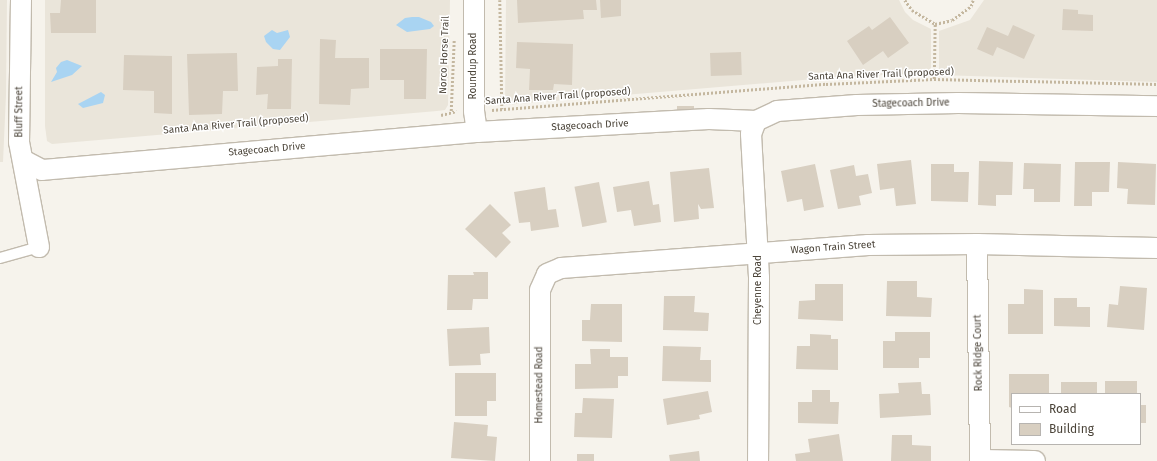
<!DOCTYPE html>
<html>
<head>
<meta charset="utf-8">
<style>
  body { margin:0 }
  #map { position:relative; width:1157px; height:461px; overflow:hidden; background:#f6f3ec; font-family:"Fira Sans",sans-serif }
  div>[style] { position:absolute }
  .residential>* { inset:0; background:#eae5da }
  .water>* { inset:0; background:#a9d4f2 }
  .building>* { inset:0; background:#d8cfc1; transform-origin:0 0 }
  .path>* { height:2.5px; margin-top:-1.25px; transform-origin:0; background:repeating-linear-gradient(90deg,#c4b79f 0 2px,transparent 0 4px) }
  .roads { filter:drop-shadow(1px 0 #c2bbae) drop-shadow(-1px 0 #c2bbae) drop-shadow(0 1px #c2bbae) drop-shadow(0 -1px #c2bbae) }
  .service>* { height:10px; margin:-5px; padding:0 5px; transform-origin:5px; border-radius:5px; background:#fff }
  .minor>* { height:20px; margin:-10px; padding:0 10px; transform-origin:10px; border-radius:10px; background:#fff }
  span { translate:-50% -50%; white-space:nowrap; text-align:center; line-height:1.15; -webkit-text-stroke:3px #fff; paint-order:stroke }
  .street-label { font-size:10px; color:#4b4439 }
  .legend { position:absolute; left:1011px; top:393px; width:130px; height:52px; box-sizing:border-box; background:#fff; border:1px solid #b7b4b0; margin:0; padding:5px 7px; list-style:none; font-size:12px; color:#4b4439 }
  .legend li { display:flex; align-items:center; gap:8px; height:20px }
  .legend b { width:20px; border:1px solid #b7b4b0 }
</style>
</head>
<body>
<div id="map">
  <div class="residential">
    <i style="clip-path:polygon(0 0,7px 0,6px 95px,3px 162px,0 162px)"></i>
    <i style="clip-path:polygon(45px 0,450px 0,448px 105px,445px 110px,437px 111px,52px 144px,47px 141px,45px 126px)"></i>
    <i style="clip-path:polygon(506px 0,899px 0,905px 12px,913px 20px,931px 29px,931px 73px,838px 77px,505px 105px)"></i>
    <i style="clip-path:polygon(984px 0,1157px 0,1157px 82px,939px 75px,939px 31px,970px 20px)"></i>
  </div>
  <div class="water">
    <i style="clip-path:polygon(412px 17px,419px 17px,431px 22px,434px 26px,430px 29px,407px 32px,396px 25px,405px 18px)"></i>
    <i style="clip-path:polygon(272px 30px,277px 33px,288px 30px,290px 37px,280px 50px,273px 49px,266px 42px,264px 36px)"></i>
    <i style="clip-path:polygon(67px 60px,82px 66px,72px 75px,51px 82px,57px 72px,56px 68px,61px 62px)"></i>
    <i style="clip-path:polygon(101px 92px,105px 95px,103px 103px,83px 108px,78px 104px)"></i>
  </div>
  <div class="building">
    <i style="clip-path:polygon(61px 0,96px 0,96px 33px,51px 33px,50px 13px,60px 13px)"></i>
    <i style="clip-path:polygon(517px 0,596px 0,597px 10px,583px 10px,584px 19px,518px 23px)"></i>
    <i style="clip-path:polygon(600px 0,621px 0,621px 16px,601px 18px)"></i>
    <i style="clip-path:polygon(1063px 9px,1078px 10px,1078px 14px,1093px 15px,1093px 31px,1062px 30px)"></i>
    <i style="clip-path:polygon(890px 17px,909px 43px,888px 58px,883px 51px,863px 65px,847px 41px,869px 26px,872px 30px)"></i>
    <i style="clip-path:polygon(1013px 25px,1035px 35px,1024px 59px,997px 47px,993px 56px,977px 49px,987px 27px,1008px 36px)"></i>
    <i style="clip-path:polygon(320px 39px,336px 40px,335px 58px,369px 58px,369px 88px,351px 89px,350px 105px,319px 104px)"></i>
    <i style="clip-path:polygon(517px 42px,573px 44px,572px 85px,554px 84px,553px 90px,529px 90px,530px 69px,516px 68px)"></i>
    <i style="clip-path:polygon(380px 49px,427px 49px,426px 99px,404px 99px,404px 80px,380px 80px)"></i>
    <i style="left:741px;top:52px;width:23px;height:31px;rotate:88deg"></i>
    <i style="clip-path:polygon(237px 53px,238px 91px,223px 91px,222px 114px,189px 115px,187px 54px)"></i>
    <i style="clip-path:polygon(124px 55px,172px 56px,172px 114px,154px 113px,154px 91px,123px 90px)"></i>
    <i style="clip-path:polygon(278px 59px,292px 59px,291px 109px,267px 109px,268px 94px,256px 95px,257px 67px,278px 66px)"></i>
    <i style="left:677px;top:106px;width:17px;height:12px"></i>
    <i style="clip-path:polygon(911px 160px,916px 204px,896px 206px,894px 188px,880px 190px,877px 164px)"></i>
    <i style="clip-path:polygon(979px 161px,1013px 162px,1012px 195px,996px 195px,996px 206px,978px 205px)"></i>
    <i style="clip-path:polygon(1075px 162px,1110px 162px,1109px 192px,1092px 192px,1092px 206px,1074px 206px)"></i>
    <i style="clip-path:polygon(1118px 162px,1156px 164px,1155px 205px,1127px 204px,1128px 189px,1117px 188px)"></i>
    <i style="clip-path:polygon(1024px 163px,1061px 164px,1060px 202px,1034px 202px,1034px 189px,1023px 189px)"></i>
    <i style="clip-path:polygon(815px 164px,824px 207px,804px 211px,802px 199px,787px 202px,781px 171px)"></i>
    <i style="clip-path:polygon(931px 164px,954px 164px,954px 172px,969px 172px,968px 202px,931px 201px)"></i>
    <i style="clip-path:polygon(854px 165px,856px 176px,868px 174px,872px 193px,859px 196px,861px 205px,838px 209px,830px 170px)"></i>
    <i style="clip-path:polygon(709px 168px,714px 208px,701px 209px,698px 204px,699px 219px,674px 222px,670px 172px)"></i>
    <i style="clip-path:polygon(649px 181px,653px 205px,659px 204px,661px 222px,634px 226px,631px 210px,617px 212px,613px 187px)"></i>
    <i style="left:599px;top:182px;width:41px;height:25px;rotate:79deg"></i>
    <i style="clip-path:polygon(545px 187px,548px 210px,556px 209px,559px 227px,531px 231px,530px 222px,519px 223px,514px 192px)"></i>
    <i style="clip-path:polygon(490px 204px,511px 225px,502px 233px,511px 242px,496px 258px,465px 229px)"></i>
    <i style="clip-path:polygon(473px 272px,488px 272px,488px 299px,473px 299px,472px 310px,447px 310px,448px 275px,474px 275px)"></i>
    <i style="clip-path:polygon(887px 281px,917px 281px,917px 297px,932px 298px,931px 317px,886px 316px)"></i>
    <i style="clip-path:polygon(815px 284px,843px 284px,843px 321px,798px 319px,799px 301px,815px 300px)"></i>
    <i style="clip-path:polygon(1120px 286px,1147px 288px,1144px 330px,1107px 327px,1109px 304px,1118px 305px)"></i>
    <i style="clip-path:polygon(1024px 289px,1043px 290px,1043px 334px,1008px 334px,1008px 304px,1024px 304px)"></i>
    <i style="clip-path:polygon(664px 296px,695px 296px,694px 312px,709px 313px,708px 331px,663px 330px)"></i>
    <i style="clip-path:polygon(1054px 298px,1077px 298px,1077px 307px,1090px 307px,1090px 327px,1054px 326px)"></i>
    <i style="clip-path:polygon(591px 304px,622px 304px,622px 342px,582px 341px,582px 320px,590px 320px)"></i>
    <i style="clip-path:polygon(489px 327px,490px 353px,480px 354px,481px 365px,449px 366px,447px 329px)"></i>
    <i style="clip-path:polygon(895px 332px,930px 332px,930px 358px,919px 358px,919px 368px,883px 368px,883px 341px,895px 341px)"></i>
    <i style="clip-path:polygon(810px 334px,831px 335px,831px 339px,838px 339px,838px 370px,796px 369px,797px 346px,810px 346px)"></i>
    <i style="clip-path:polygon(663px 346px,701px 347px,700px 360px,711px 360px,711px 382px,662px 381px)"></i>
    <i style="clip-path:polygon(590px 349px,610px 349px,610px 357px,628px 357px,628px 376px,618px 376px,618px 388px,575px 389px,575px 364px,591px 364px)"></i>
    <i style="clip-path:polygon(455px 373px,496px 373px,496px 401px,487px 401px,487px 416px,455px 416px)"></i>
    <i style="clip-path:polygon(1009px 374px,1049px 374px,1049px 394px,1012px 394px,1012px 408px,1009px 407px)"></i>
    <i style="left:1105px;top:381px;width:32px;height:13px"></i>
    <i style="clip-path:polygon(921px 382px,922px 394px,930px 394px,931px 415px,880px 418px,879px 394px,899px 393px,898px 383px)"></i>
    <i style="left:1061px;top:382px;width:36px;height:12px"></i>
    <i style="clip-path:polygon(812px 390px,830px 390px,830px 402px,839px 402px,838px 424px,798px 423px,798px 402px,812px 402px)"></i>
    <i style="clip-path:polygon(708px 391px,712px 412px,699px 415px,700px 419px,667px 425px,663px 399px)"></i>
    <i style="clip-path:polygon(583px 398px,614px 399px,612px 438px,574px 437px,575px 413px,582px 413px)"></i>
    <i style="left:1140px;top:405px;width:6px;height:18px"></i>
    <i style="clip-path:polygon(454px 422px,488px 425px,487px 436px,497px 437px,495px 461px,451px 458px)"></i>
    <i style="clip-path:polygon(839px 434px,843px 461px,796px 461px,795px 454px,810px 452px,808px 439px)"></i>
    <i style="clip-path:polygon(892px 435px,912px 435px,912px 445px,931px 446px,931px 461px,891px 461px)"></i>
    <i style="clip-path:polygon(699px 451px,700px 461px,670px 461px,669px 455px)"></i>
    <i style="left:577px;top:454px;width:17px;height:7px"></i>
  </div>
  <div class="path">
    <i style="left:500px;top:0;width:109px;rotate:88.9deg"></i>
    <i style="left:905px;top:0;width:12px;rotate:55deg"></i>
    <i style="left:912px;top:10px;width:27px;rotate:31deg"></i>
    <i style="left:934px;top:79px;width:55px;rotate:-89deg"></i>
    <i style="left:935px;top:24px;width:17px;rotate:-13deg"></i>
    <i style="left:952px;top:20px;width:24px;rotate:-36deg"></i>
    <i style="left:971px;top:6px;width:6px;rotate:-72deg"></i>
    <i style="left:492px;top:110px;width:335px;rotate:-4.5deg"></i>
    <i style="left:826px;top:84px;width:108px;rotate:-2.7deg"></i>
    <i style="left:934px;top:79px;width:223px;rotate:1.3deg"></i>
    <i style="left:451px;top:111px;width:71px;rotate:-87.6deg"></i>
    <i style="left:441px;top:115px;width:16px;rotate:-14deg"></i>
  </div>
  <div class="roads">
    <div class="service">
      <i style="left:0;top:258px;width:41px;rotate:-15.8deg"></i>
    </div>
    <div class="minor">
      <i style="left:21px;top:0;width:142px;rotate:90.8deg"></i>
      <i style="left:19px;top:142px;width:107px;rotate:79.2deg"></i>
      <i style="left:474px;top:0;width:111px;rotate:90deg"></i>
      <i style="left:474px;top:111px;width:21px;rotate:82deg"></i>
      <i style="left:756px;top:121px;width:14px;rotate:111deg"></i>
      <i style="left:751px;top:134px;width:144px;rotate:86.8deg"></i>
      <i style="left:759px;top:278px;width:183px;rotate:90.3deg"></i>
      <i style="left:25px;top:161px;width:19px;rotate:28deg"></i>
      <i style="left:42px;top:170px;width:437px;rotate:-5deg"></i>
      <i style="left:477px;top:132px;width:232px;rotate:-3.2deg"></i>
      <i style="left:709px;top:119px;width:47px;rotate:2.4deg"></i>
      <i style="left:756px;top:121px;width:23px;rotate:-25deg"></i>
      <i style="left:777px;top:111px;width:80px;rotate:-4.3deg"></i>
      <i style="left:857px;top:105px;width:101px;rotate:-1.1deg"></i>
      <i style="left:958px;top:103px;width:199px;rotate:0.9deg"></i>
      <i style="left:977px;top:244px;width:217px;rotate:89.2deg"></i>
      <i style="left:980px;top:460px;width:55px;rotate:1deg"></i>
      <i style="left:540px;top:461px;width:171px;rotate:-90deg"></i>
      <i style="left:540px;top:290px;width:17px;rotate:-66deg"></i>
      <i style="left:547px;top:274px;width:15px;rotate:-23deg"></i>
      <i style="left:561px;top:268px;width:308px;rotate:-4.3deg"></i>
      <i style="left:868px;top:245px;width:109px;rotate:-0.5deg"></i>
      <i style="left:977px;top:244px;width:180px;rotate:1.3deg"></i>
    </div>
  </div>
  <div class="street-label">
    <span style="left:445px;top:55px;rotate:-88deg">Norco Horse Trail</span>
    <span style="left:474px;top:66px;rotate:-90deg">Roundup Road</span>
    <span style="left:881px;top:75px;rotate:-2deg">Santa Ana River Trail (proposed)</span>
    <span style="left:558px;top:97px;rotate:-4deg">Santa Ana River Trail (proposed)</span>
    <span style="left:911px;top:104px;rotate:-1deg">Stagecoach Drive</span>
    <span style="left:20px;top:112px;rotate:-90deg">Bluff Street</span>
    <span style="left:236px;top:125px;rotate:-5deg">Santa Ana River Trail (proposed)</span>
    <span style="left:590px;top:126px;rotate:-3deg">Stagecoach Drive</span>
    <span style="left:267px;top:150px;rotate:-5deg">Stagecoach Drive</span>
    <span style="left:833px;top:248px;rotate:-4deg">Wagon Train Street</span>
    <span style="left:759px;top:290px;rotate:-90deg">Cheyenne Road</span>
    <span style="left:979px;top:353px;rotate:-91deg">Rock Ridge Court</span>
    <span style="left:540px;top:385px;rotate:-90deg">Homestead Road</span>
  </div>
  <ul class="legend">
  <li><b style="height:5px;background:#fff"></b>Road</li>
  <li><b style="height:11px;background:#d8cfc1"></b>Building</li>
  </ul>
</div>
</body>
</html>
